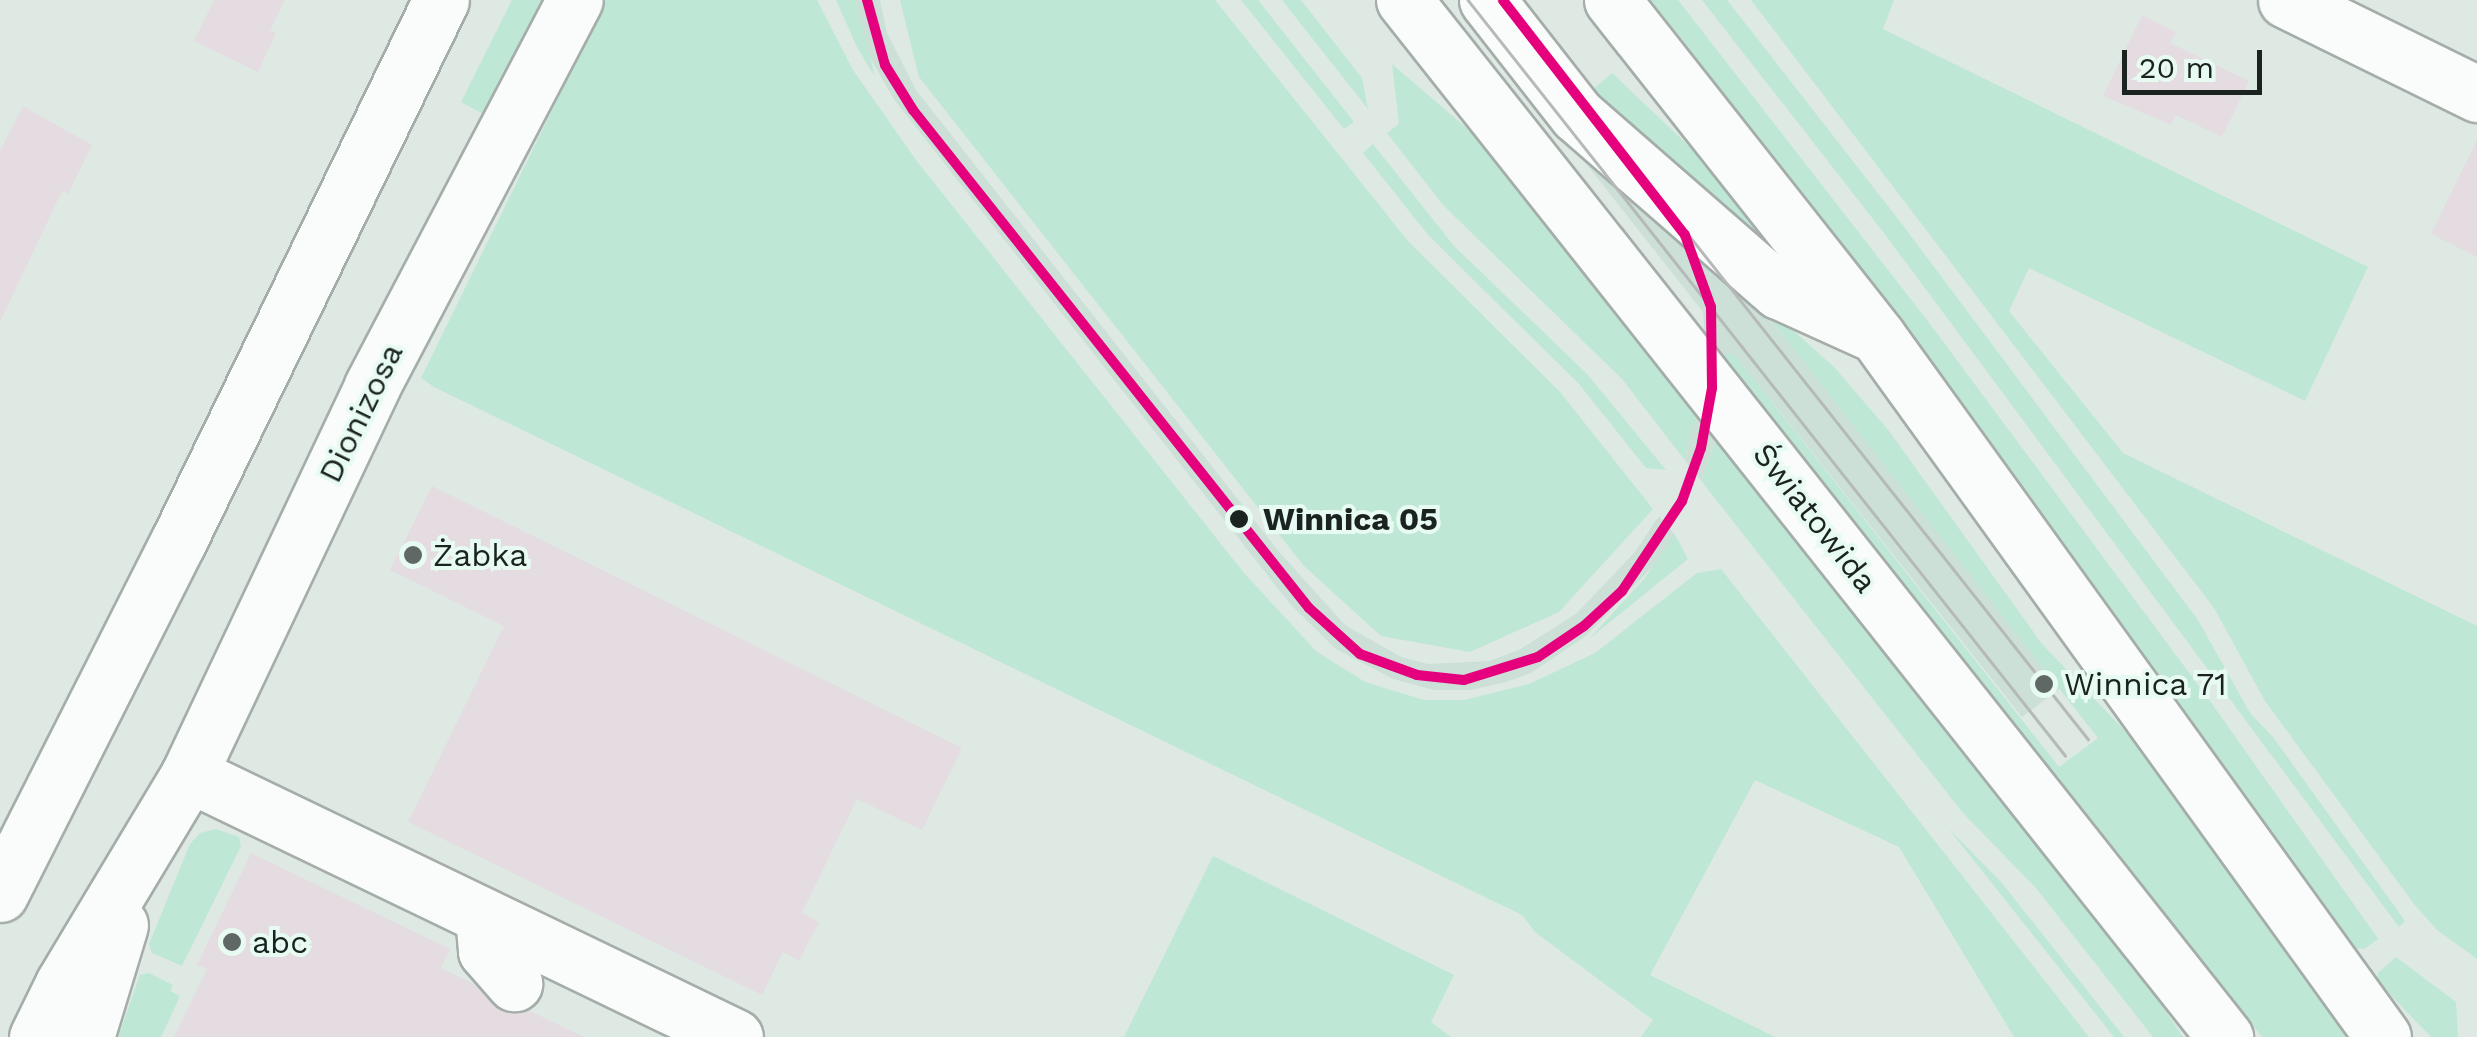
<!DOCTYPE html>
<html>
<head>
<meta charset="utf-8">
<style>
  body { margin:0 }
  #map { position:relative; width:2477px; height:1037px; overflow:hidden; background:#dee9e4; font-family:"Work Sans",sans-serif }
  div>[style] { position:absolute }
  .built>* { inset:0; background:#cce0d7 }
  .green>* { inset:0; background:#bee7d6 }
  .building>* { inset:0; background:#e4dce1 }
  .roads { filter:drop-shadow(2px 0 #a5ada9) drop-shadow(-2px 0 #a5ada9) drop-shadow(0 2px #a5ada9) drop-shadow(0 -2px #a5ada9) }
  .minor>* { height:55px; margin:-27.5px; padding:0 27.5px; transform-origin:27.5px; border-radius:27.5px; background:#fafcfb }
  .tram>* { height:2.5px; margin:-1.25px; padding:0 1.25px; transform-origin:1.25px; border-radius:1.25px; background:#b5b9b7 }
  .tram-1>* { height:10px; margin:-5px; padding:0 5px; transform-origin:5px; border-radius:5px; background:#e5007d }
  .dots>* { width:28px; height:28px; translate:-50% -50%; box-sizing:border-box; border:5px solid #e7fbf2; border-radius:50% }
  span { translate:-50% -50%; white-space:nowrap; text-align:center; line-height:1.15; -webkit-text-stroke:8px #e7fbf2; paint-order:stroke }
  .street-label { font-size:32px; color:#1b2320 }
  .stop-label { font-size:32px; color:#1b2320; font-weight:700 }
  .left { translate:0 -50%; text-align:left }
  .poi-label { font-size:32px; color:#1b2320 }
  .scale { position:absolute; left:2122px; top:50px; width:140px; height:45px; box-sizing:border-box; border:5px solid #1b2320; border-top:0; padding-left:12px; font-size:30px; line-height:35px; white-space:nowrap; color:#1b2320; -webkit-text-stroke:8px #e7fbf2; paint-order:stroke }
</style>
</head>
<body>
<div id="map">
  <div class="built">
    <i style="clip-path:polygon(856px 0,880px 0,887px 33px,916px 90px,1281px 554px,1345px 625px,1401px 657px,1428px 664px,1489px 661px,1519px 650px,1577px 613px,1635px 552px,1659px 516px,1675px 535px,1661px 558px,1586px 636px,1531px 673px,1506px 682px,1471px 690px,1434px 690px,1393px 679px,1336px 649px,1290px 604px,893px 98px,867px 52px)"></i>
    <i style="clip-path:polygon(1457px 0,1516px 0,2062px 687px,2022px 717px,1735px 355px,1726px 355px,1726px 364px,1705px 340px,1703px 312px)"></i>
    <i style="clip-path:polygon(1698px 409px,1717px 433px,1702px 482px,1684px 459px)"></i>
  </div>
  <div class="green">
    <i style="clip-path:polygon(512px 0,558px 0,496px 121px,461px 102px)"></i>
    <i style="clip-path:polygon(606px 0,817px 0,853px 70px,916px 160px,1244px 573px,1316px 651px,1365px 682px,1424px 700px,1464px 700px,1529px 684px,1595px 653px,1697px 573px,1721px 569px,2089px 1037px,2014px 1037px,1899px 847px,1755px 780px,1650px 975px,1775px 1037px,1641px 1037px,1653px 1020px,1535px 932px,1522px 915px,434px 387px,421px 378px)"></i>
    <i style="clip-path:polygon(836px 0,856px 0,875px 77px,858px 49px)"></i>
    <i style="clip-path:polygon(900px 0,1215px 0,1408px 241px,1560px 392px,1653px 509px,1559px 612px,1470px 652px,1381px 636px,1304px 566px,919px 77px)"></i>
    <i style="clip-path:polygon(1241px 0,1258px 0,1354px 122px,1344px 129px)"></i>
    <i style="clip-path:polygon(1282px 0,1301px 0,1362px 78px,1368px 109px)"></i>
    <i style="clip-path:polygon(1651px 0,1678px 0,1927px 320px,2210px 701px,2374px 933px,2378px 939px,2364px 949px,2352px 948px,1948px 383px)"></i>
    <i style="clip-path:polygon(1702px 0,1727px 0,1902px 224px,2198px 620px,2250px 713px,2273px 737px,2405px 921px,2399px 927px,1887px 237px)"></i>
    <i style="clip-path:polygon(1751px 0,1894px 0,1883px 29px,2368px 267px,2305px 401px,2029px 268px,2009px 311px,2123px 453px,2477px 626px,2477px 959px,2437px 930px,2414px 904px,2265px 701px,2214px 608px)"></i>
    <i style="clip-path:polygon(1392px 64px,1478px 138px,1697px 414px,1684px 459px,1622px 379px,1443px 205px,1387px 133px,1399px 124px)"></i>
    <i style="clip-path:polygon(1612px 73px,1709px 165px,1781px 255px,1776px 260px,1592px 90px)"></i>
    <i style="clip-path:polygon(1373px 144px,1454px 246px,1587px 374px,1666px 470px,1646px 468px,1579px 384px,1429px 236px,1363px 153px)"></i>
    <i style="clip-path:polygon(1745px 287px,1835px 368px,1889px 431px,2042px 644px,2142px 749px,2346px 1037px,2262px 1037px,1726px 364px,1726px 354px,1735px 355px,2059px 767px,2098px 738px)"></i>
    <i style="clip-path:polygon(1716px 438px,2144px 979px,2183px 1037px,2153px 1037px,2036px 888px,1963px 813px,1702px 482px)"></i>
    <i style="clip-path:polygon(1675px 535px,1688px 559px,1589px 639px,1644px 579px)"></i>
    <i style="clip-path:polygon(1948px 828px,2001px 882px,2124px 1037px,2114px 1037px)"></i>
    <i style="clip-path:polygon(216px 829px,239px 837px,241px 846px,182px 966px,152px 953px,149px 944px,190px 844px,200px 833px)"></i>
    <i style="clip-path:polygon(1213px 856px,1454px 975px,1431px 1022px,1451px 1037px,1124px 1037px)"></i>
    <i style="clip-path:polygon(2396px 957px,2456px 1002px,2458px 1037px,2431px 1037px,2377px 981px,2378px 973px)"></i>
    <i style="clip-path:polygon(149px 973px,173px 985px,170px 991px,180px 996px,161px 1037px,118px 1037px,140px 975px)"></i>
  </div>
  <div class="building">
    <i style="clip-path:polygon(214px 0,285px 0,270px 31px,276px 33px,258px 72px,194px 41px)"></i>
    <i style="clip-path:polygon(2142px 15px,2176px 32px,2170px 43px,2249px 81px,2222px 137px,2176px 115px,2171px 125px,2103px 96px)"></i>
    <i style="clip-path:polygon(23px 106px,92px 145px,68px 194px,62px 191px,0 322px,0 151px)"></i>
    <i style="clip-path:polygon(2477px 140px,2477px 257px,2431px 234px)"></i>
    <i style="clip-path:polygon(432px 486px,962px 748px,922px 830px,857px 799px,802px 913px,819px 922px,799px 961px,783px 952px,762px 995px,408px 822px,504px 626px,390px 570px)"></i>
    <i style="clip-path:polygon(251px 853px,450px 949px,441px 968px,472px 983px,503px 1012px,528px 1010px,584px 1037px,174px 1037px,207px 969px,197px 965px)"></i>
  </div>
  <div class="roads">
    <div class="minor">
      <i style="left:1404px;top:0;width:1323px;rotate:51.63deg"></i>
      <i style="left:1487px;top:0;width:146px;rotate:52deg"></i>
      <i style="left:1577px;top:115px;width:268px;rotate:41.1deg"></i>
      <i style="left:1779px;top:291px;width:97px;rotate:24.4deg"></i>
      <i style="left:1612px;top:0;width:429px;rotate:51.7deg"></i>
      <i style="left:1878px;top:337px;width:863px;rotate:54.19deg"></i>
      <i style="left:2286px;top:0;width:213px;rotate:26.2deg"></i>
      <i style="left:189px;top:774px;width:606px;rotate:25.72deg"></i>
      <i style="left:0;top:894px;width:394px;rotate:-63.2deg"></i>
      <i style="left:178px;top:542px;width:602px;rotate:-64.12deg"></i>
      <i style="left:483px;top:916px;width:35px;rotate:85deg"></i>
      <i style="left:486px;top:951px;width:43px;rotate:48.8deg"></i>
      <i style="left:37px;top:1037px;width:59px;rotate:-63.9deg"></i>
      <i style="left:63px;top:984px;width:245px;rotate:-59deg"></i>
      <i style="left:189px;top:774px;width:429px;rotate:-64.7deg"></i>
      <i style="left:372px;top:386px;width:436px;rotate:-62.3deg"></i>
      <i style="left:86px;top:1037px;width:117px;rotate:-73.1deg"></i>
    </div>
  </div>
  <div class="tram">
    <i style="left:1468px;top:0;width:963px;rotate:51.67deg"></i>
    <i style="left:1661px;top:200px;width:688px;rotate:51.61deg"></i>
  </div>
  <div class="tram-1">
    <i style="left:867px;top:0;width:67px;rotate:74.5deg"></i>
    <i style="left:885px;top:65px;width:53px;rotate:58.1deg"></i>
    <i style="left:913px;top:110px;width:636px;rotate:51.51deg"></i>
    <i style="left:1309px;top:608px;width:69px;rotate:42deg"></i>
    <i style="left:1360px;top:654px;width:61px;rotate:20.2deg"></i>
    <i style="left:1417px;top:675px;width:47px;rotate:6.1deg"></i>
    <i style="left:1464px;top:680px;width:77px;rotate:-17.3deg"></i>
    <i style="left:1538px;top:657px;width:55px;rotate:-34deg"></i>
    <i style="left:1584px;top:626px;width:52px;rotate:-42.6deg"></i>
    <i style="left:1622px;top:591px;width:108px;rotate:-56.3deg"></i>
    <i style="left:1682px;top:501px;width:56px;rotate:-70.3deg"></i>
    <i style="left:1701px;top:448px;width:61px;rotate:-79.6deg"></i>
    <i style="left:1712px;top:388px;width:81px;rotate:-90.7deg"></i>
    <i style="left:1711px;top:307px;width:77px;rotate:-109.9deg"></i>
    <i style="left:1685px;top:235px;width:297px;rotate:-127.8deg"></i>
  </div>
  <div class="dots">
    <i style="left:1239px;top:519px;background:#1b2320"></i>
    <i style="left:413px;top:555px;background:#5f6865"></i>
    <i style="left:2044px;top:684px;background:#5f6865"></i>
    <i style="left:232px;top:942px;background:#5f6865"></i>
  </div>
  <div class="street-label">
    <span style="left:361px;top:413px;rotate:-64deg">Dionizosa</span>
    <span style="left:1815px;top:518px;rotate:52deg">Światowida</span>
  </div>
  <div class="stop-label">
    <span class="left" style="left:1263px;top:519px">Winnica 05</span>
  </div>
  <div class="poi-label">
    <span class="left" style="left:433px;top:555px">Żabka</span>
    <span class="left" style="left:2064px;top:684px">Winnica 71</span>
    <span class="left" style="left:252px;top:942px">abc</span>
  </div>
  <div class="scale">20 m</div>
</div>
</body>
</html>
